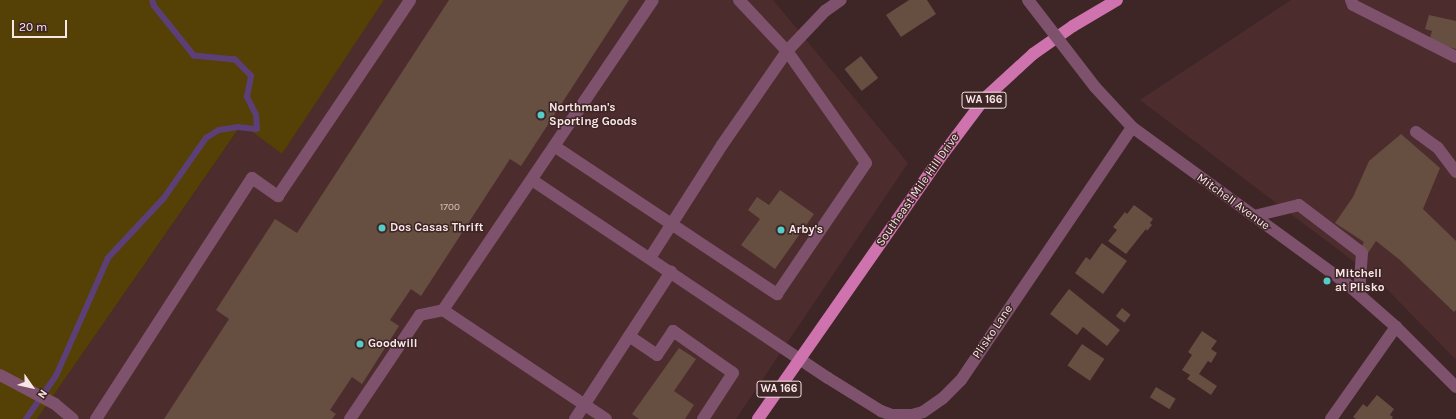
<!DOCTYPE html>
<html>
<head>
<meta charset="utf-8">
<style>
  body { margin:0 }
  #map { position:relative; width:1456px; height:419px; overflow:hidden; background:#3e2526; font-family:Karla,sans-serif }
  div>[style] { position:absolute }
  .built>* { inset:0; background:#4d2c2d }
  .green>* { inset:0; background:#554005 }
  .stream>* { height:5.5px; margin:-2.75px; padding:0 2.75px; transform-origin:2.75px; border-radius:2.75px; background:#5d3f78 }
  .building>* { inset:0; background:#664e40; transform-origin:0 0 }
  .minor>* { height:12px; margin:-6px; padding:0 6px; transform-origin:6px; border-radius:6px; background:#7e526d }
  .major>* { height:12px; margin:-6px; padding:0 6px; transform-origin:6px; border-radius:6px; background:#ce73ad }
  .minor-bridge>* { height:12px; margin:-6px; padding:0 6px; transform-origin:6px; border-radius:6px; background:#7e526d }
  .dots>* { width:11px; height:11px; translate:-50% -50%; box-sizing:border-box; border:2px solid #3e2526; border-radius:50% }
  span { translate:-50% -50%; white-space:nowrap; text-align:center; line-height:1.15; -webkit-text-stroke:3px #3e2526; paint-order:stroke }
  .number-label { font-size:10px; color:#d4c1bd }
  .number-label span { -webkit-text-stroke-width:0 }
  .shield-label span { padding:1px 3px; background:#3e2526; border:1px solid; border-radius:3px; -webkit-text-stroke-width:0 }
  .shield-label { font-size:11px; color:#f9e7e7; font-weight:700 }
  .poi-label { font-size:12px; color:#f9e7e7; font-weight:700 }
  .left { translate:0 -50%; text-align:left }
  .street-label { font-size:12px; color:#f9e7e7 }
  .north { position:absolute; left:12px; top:367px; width:40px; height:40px; -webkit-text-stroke:3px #3e2526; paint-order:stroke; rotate:124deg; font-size:11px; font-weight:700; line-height:16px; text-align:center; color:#f9e7e7 }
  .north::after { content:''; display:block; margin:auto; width:14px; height:18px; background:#f9e7e7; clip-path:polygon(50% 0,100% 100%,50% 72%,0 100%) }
  .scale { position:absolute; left:12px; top:20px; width:55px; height:18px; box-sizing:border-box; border:2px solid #f9e7e7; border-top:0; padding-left:5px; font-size:12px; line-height:14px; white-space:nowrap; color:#f9e7e7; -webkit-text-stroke:3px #3e2526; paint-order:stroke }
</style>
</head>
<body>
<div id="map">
  <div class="built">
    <i style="clip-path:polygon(384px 0,773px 0,908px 163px,736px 419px,37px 419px,243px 123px,282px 154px)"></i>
    <i style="clip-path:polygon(1291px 0,1456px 0,1456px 360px,1377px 279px,1140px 100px)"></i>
  </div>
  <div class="green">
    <i style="clip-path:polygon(0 0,384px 0,282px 154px,242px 124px,37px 419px,0 419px)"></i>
  </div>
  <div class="stream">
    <i style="left:26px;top:419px;width:52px;rotate:-55.1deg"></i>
    <i style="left:56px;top:376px;width:129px;rotate:-66.2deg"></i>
    <i style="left:108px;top:258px;width:82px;rotate:-47deg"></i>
    <i style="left:164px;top:198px;width:73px;rotate:-55deg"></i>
    <i style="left:206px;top:138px;width:15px;rotate:-32deg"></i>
    <i style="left:219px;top:130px;width:19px;rotate:-9deg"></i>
    <i style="left:238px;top:127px;width:19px;rotate:6deg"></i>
    <i style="left:257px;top:129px;width:14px;rotate:-94deg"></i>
    <i style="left:256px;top:115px;width:20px;rotate:-117deg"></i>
    <i style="left:247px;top:97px;width:21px;rotate:-79deg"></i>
    <i style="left:251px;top:76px;width:23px;rotate:-135deg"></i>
    <i style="left:235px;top:60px;width:41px;rotate:-174.4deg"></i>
    <i style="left:194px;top:56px;width:64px;rotate:-128.7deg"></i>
    <i style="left:154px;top:6px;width:6px;rotate:-108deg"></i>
  </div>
  <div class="building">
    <i style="clip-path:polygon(449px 0,629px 0,521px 166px,510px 159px,421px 296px,411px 289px,390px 320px,399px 326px,362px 384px,352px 377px,330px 410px,336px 414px,332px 419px,164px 419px,229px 319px,216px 310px,275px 219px,297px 233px)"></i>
    <i style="clip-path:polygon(909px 0,927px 0,936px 14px,901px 37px,886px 15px)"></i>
    <i style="clip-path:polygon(1429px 15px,1456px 21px,1456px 49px,1429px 41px,1432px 31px,1425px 29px)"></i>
    <i style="left:861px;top:56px;width:28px;height:21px;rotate:52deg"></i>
    <i style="clip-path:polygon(1401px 134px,1440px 168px,1423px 209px,1456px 241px,1456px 310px,1454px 312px,1400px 260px,1376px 241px,1368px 253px,1361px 248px,1364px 242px,1335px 223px,1353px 197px,1369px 161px)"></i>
    <i style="clip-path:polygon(780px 190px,814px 214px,775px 269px,741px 245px,760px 219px,748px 210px,757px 197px,769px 205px)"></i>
    <i style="clip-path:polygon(1134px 205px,1153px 219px,1150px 223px,1152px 225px,1147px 231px,1146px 229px,1126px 254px,1108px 241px,1117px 230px,1113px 227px,1125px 212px,1127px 214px)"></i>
    <i style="clip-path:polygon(1102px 243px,1127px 261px,1103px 294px,1075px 273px,1086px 257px,1090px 260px)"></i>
    <i style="clip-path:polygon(1069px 289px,1120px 330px,1107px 346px,1083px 327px,1077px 335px,1050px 314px)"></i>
    <i style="left:1122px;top:308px;width:11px;height:10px;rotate:38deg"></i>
    <i style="clip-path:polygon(1202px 331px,1217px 341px,1211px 349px,1217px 353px,1211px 363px,1208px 361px,1199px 374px,1217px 386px,1211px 395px,1187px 379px,1190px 375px,1182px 370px,1192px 355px,1188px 352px)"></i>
    <i style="left:1082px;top:344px;width:27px;height:26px;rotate:34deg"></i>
    <i style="clip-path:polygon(679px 348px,696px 359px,674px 391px,694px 405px,685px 419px,639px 419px,632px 414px)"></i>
    <i style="left:1156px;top:387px;width:23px;height:12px;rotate:31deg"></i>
    <i style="clip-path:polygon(1377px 395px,1394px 409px,1390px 415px,1393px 417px,1392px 419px,1356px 419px,1353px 417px,1363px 404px,1367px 407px)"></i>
  </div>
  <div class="minor">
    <i style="left:1351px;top:0;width:5px;rotate:68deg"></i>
    <i style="left:1353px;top:5px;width:115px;rotate:26.8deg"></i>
    <i style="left:1095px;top:87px;width:54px;rotate:47.2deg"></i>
    <i style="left:1132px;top:127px;width:265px;rotate:36.1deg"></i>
    <i style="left:1346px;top:283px;width:67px;rotate:41.3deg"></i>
    <i style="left:1396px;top:327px;width:85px;rotate:45deg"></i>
    <i style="left:1416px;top:132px;width:27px;rotate:36deg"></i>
    <i style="left:1438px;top:148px;width:30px;rotate:53deg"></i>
    <i style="left:554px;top:146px;width:268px;rotate:33.6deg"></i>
    <i style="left:777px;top:294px;width:158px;rotate:-55.8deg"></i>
    <i style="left:866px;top:163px;width:137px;rotate:-125.2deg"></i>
    <i style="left:787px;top:51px;width:70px;rotate:-133.3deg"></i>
    <i style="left:532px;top:180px;width:356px;rotate:33.8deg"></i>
    <i style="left:828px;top:378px;width:62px;rotate:31.9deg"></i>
    <i style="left:881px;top:411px;width:12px;rotate:20deg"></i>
    <i style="left:892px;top:415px;width:20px"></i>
    <i style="left:912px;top:415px;width:11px;rotate:-15deg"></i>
    <i style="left:923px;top:412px;width:24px;rotate:-35deg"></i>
    <i style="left:943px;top:398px;width:25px;rotate:-45deg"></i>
    <i style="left:961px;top:380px;width:305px;rotate:-55.9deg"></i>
    <i style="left:1254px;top:216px;width:46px;rotate:-13.7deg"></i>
    <i style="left:1299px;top:205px;width:79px;rotate:37.3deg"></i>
    <i style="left:1362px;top:253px;width:41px;rotate:94.2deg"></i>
    <i style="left:650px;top:258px;width:134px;rotate:-57.5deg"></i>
    <i style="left:722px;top:145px;width:114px;rotate:-55.3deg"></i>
    <i style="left:787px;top:51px;width:55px;rotate:-46.5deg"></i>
    <i style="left:825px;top:11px;width:19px;rotate:-35deg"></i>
    <i style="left:443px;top:310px;width:196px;rotate:33.8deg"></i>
    <i style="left:629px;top:336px;width:34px;rotate:34deg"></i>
    <i style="left:657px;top:355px;width:29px;rotate:-56deg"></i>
    <i style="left:673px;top:331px;width:73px;rotate:35deg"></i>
    <i style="left:733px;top:373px;width:55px;rotate:123.1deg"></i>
    <i style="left:0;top:375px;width:62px;rotate:27.8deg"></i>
    <i style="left:55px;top:404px;width:23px;rotate:40deg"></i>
    <i style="left:96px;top:419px;width:287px;rotate:-57.1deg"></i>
    <i style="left:252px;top:178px;width:32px;rotate:35deg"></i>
    <i style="left:278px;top:196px;width:236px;rotate:-56deg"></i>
    <i style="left:350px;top:419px;width:125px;rotate:-56.1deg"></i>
    <i style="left:420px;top:315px;width:24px;rotate:-12deg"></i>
    <i style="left:443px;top:310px;width:374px;rotate:-55.9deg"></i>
    <i style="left:575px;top:419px;width:176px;rotate:-56.9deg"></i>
    <i style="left:1331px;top:419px;width:113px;rotate:-54.8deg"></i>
  </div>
  <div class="major">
    <i style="left:758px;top:419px;width:323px;rotate:-55.1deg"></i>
    <i style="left:943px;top:154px;width:70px;rotate:-53.1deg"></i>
    <i style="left:985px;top:98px;width:65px;rotate:-42.5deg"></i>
    <i style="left:1033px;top:54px;width:49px;rotate:-35deg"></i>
    <i style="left:1073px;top:26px;width:51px;rotate:-30.6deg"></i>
  </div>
  <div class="minor-bridge">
    <i style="left:1028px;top:0;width:110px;rotate:52.4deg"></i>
  </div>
  <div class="dots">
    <i style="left:541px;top:115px;background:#54cdc8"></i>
    <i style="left:382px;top:228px;background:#54cdc8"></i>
    <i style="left:781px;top:230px;background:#54cdc8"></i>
    <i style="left:1327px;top:281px;background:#54cdc8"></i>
    <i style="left:360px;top:344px;background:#54cdc8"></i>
  </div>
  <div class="number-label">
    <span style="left:450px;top:208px">1700</span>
  </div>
  <div class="shield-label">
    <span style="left:984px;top:100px">WA 166</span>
    <span style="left:779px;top:389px">WA 166</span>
  </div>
  <div class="poi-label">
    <span class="left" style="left:549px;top:115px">Northman's<br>Sporting Goods</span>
    <span class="left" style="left:390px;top:228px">Dos Casas Thrift</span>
    <span class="left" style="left:789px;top:230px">Arby's</span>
    <span class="left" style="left:1335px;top:281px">Mitchell<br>at Plisko</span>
    <span class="left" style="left:368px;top:344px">Goodwill</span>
  </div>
  <div class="street-label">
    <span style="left:918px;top:190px;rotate:-55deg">Southeast Mile Hill Drive</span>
    <span style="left:1233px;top:202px;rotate:36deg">Mitchell Avenue</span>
    <span style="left:993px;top:332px;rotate:-56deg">Plisko Lane</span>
  </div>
  <div class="north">N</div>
  <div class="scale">20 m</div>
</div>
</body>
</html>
